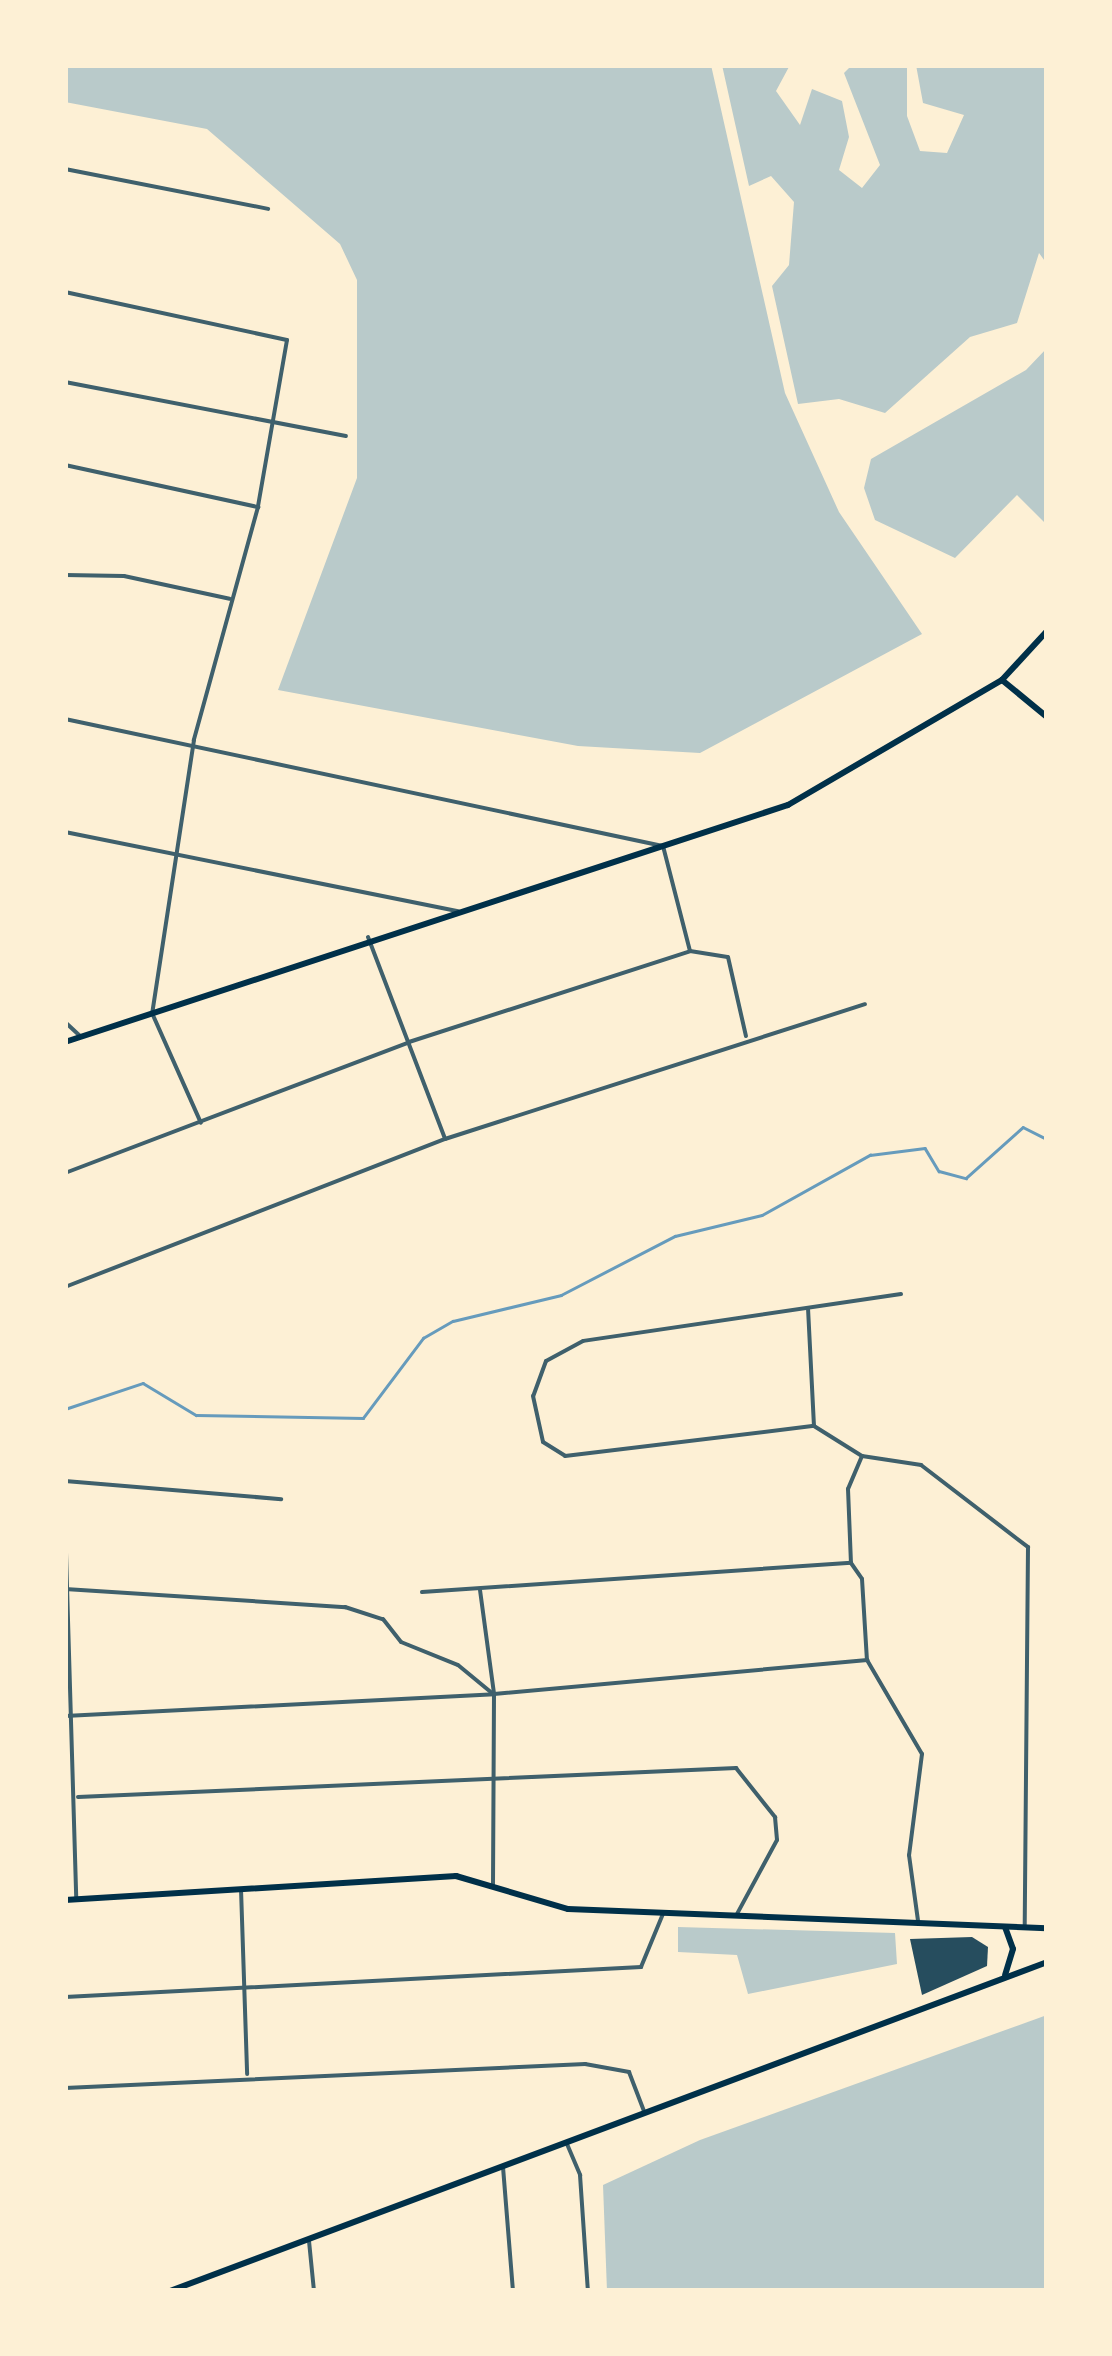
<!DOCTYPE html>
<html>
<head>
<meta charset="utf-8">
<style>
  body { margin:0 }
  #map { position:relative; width:1112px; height:2356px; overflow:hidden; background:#fdf0d5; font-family:"Exo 2",sans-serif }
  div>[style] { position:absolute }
  .green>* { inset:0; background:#b9caca }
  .stream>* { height:2.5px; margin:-1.25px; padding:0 1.25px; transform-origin:1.25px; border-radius:1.25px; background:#669bbc }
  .building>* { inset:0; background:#264d5e }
  .minor>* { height:4px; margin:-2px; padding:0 2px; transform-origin:2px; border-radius:2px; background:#3f606c }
  .secondary>* { height:6px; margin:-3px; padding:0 3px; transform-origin:3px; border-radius:3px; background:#003049 }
  .primary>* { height:6px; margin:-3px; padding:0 3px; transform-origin:3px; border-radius:3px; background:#003049 }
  span { translate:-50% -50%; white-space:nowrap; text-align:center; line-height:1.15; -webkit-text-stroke:10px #fdf0d5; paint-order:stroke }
  .frame { position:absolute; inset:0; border:68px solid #fdf0d5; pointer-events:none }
</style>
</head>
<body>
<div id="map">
  <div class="green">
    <i style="clip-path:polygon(65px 65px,711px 65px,785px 393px,839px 512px,922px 634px,700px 753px,578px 746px,278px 690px,357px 478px,357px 280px,340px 244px,207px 129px,65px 102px)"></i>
    <i style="clip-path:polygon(722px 65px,790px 65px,776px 91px,800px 125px,812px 89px,842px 101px,849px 137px,839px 170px,862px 188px,880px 165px,844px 73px,852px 65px,907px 65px,907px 116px,920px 151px,947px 153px,964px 115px,923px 103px,916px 65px,1047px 65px,1047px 264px,1039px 253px,1017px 323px,970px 337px,885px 413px,839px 399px,798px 404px,772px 286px,789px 265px,794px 202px,771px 176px,749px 186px)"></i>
    <i style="clip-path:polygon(1047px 348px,1047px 525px,1017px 495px,955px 558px,875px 520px,864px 488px,871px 459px,1026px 370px)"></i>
    <i style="clip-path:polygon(678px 1927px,895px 1933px,897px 1964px,748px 1994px,737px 1955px,678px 1952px)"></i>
    <i style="clip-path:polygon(1047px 2015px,1047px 2291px,607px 2291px,603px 2185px,700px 2140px)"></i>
  </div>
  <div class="stream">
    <i style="left:65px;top:1409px;width:82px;rotate:-18.4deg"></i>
    <i style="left:143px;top:1383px;width:62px;rotate:31.1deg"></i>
    <i style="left:196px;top:1415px;width:167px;rotate:1deg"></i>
    <i style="left:363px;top:1418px;width:100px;rotate:-53.1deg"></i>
    <i style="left:423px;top:1338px;width:34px;rotate:-30deg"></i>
    <i style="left:453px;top:1321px;width:111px;rotate:-13.5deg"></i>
    <i style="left:561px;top:1295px;width:128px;rotate:-27.4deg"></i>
    <i style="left:675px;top:1236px;width:89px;rotate:-13.6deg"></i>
    <i style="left:762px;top:1215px;width:124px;rotate:-29.1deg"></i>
    <i style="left:870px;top:1155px;width:55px;rotate:-7.3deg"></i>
    <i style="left:925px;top:1148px;width:27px;rotate:59deg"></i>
    <i style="left:939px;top:1171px;width:28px;rotate:15deg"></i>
    <i style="left:966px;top:1178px;width:76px;rotate:-41.8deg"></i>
    <i style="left:1023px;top:1127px;width:27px;rotate:27deg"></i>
  </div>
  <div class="building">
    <i style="clip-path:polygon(972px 1937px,988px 1947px,987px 1966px,922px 1995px,910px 1939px)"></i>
  </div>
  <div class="minor">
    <i style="left:65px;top:169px;width:207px;rotate:11.1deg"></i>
    <i style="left:65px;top:292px;width:227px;rotate:12.2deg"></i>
    <i style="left:287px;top:340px;width:169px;rotate:99.9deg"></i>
    <i style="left:258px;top:507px;width:242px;rotate:105.4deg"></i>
    <i style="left:194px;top:740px;width:276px;rotate:98.7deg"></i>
    <i style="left:152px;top:1013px;width:120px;rotate:66deg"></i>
    <i style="left:65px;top:382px;width:286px;rotate:10.9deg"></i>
    <i style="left:65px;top:465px;width:198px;rotate:12.3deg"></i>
    <i style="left:65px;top:575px;width:59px;rotate:1deg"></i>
    <i style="left:124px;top:576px;width:108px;rotate:12.2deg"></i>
    <i style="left:65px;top:719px;width:611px;rotate:11.99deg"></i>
    <i style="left:663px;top:846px;width:108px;rotate:75.6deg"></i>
    <i style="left:690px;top:951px;width:38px;rotate:9deg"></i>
    <i style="left:728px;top:957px;width:81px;rotate:77.2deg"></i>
    <i style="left:65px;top:832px;width:401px;rotate:11.4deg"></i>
    <i style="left:368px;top:937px;width:216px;rotate:69.1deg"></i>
    <i style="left:65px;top:1022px;width:21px;rotate:43deg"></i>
    <i style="left:65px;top:1173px;width:368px;rotate:-20.8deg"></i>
    <i style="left:409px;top:1042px;width:295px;rotate:-17.9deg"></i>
    <i style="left:65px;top:1287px;width:408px;rotate:-21.3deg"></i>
    <i style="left:445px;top:1139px;width:441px;rotate:-17.8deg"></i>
    <i style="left:901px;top:1294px;width:321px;rotate:171.6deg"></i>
    <i style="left:583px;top:1341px;width:42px;rotate:151.6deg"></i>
    <i style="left:546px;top:1361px;width:37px;rotate:110deg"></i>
    <i style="left:533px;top:1396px;width:47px;rotate:77.7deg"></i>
    <i style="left:543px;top:1442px;width:26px;rotate:32deg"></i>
    <i style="left:565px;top:1456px;width:251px;rotate:-6.9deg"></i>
    <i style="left:814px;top:1426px;width:57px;rotate:32deg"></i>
    <i style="left:862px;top:1456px;width:60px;rotate:8.7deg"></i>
    <i style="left:921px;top:1465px;width:135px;rotate:37.5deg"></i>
    <i style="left:1028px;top:1547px;width:380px;rotate:90.5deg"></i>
    <i style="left:808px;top:1308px;width:118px;rotate:87.1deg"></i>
    <i style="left:862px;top:1456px;width:36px;rotate:113deg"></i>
    <i style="left:848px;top:1489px;width:74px;rotate:87.7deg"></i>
    <i style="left:851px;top:1563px;width:19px;rotate:55deg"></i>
    <i style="left:862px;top:1579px;width:81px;rotate:86.5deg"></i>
    <i style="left:867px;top:1660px;width:109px;rotate:59.7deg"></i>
    <i style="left:922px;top:1754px;width:102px;rotate:97.3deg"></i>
    <i style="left:909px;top:1855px;width:67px;rotate:82.2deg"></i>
    <i style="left:65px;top:1481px;width:217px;rotate:4.8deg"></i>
    <i style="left:65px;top:1519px;width:380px;rotate:88.3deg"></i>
    <i style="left:65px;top:1589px;width:281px;rotate:3.7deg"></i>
    <i style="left:345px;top:1607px;width:40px;rotate:18deg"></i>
    <i style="left:383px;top:1619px;width:29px;rotate:52deg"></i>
    <i style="left:401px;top:1642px;width:61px;rotate:22deg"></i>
    <i style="left:458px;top:1665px;width:44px;rotate:39.5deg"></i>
    <i style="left:480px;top:1590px;width:105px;rotate:82.3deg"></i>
    <i style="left:494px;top:1694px;width:190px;rotate:90.3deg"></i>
    <i style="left:422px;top:1592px;width:430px;rotate:-3.9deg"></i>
    <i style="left:65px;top:1716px;width:430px;rotate:-2.9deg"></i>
    <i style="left:494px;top:1694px;width:375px;rotate:-5.2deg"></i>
    <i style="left:78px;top:1797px;width:659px;rotate:-2.52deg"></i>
    <i style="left:736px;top:1768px;width:63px;rotate:51.5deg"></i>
    <i style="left:775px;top:1817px;width:23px;rotate:85deg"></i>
    <i style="left:777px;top:1840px;width:84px;rotate:118.4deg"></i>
    <i style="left:241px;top:1889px;width:185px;rotate:88.1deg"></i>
    <i style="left:65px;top:1997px;width:577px;rotate:-2.98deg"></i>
    <i style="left:641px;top:1967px;width:57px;rotate:-67.5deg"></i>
    <i style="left:65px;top:2088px;width:521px;rotate:-2.64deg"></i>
    <i style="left:585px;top:2064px;width:45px;rotate:10.3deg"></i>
    <i style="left:629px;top:2072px;width:42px;rotate:69deg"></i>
    <i style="left:567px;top:2144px;width:34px;rotate:67deg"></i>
    <i style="left:580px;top:2175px;width:116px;rotate:86.1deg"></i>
    <i style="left:503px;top:2167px;width:124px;rotate:85.4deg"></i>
    <i style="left:309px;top:2241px;width:50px;rotate:84.3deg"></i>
  </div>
  <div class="secondary">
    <i style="left:65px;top:1042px;width:761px;rotate:-18.15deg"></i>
    <i style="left:788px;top:805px;width:248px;rotate:-30.3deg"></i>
    <i style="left:65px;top:1900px;width:392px;rotate:-3.5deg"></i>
    <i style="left:456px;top:1876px;width:117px;rotate:16.4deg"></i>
    <i style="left:568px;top:1909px;width:479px;rotate:2.3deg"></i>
    <i style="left:1005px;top:1927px;width:23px;rotate:70deg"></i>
    <i style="left:1013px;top:1949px;width:27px;rotate:107deg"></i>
    <i style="left:170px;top:2291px;width:937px;rotate:-20.56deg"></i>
  </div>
  <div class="primary">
    <i style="left:1047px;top:631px;width:67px;rotate:132.6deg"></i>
    <i style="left:1002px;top:680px;width:58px;rotate:39.4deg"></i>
  </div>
  <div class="frame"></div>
</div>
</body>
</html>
